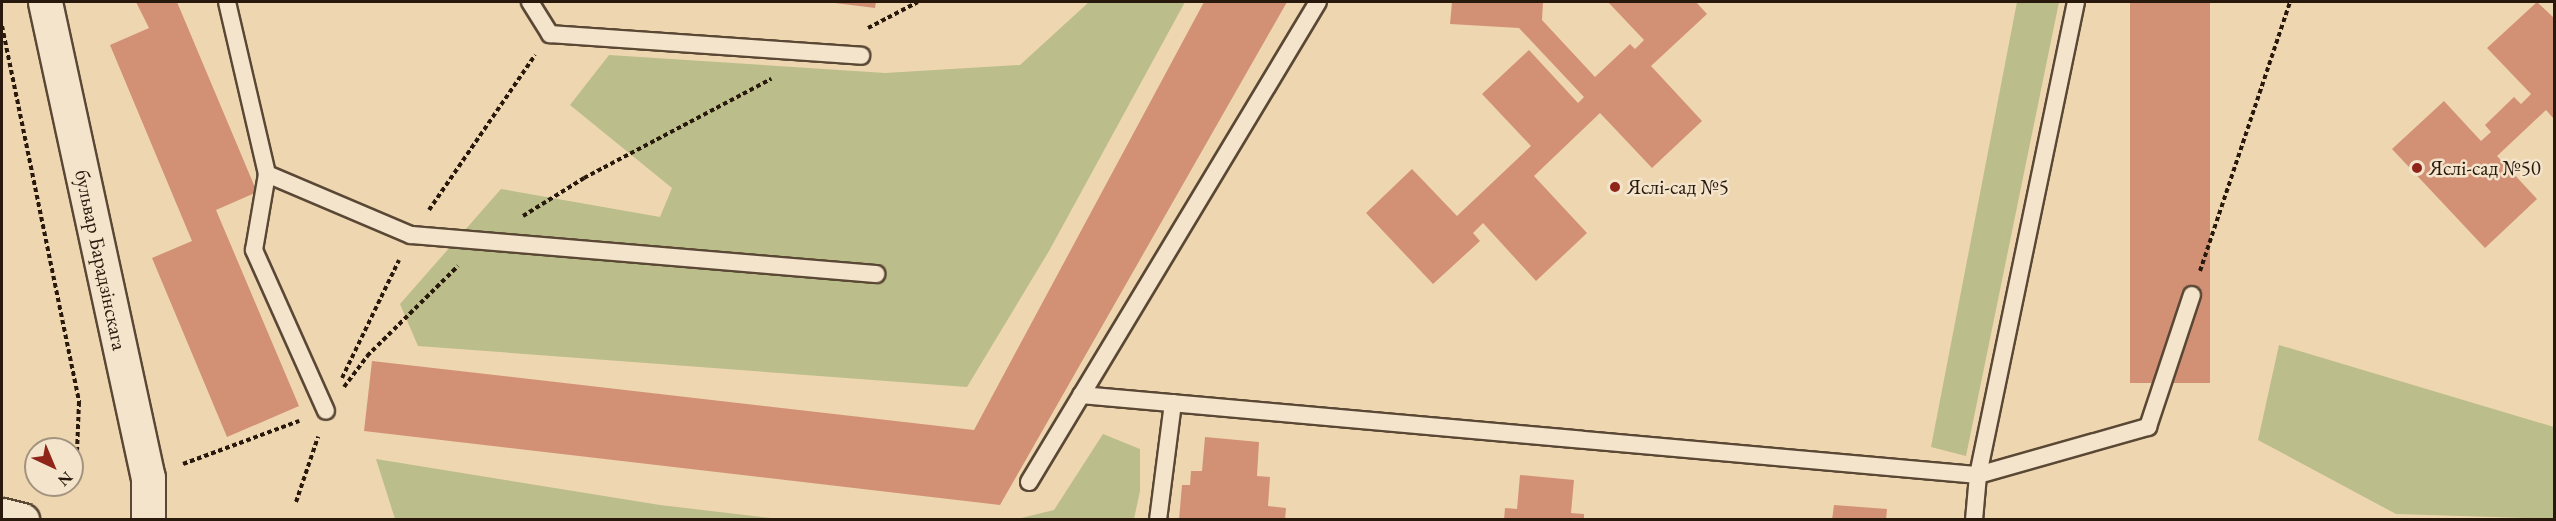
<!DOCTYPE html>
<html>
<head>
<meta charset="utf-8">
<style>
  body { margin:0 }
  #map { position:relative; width:2556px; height:521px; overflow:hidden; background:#eed6b1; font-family:"EB Garamond",serif }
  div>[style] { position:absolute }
  .green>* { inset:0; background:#bbbd8a }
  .building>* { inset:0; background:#d29175; transform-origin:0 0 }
  .path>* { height:4px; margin-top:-2px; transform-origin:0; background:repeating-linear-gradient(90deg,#28190c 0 4.5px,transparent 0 7.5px) }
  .roads { filter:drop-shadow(2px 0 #5a4835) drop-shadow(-2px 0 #5a4835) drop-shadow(0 2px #5a4835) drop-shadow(0 -2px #5a4835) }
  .service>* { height:16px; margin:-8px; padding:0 8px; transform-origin:8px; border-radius:8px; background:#f4e4cc }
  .minor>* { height:33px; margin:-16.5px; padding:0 16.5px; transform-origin:16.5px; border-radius:16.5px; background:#f4e4cc }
  .secondary>* { height:33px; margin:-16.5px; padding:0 16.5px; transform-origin:16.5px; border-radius:16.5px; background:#f4e4cc }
  .dots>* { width:16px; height:16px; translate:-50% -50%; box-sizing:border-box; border:3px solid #f4e4cc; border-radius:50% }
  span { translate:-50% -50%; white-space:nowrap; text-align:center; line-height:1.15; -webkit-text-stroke:5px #f4e4cc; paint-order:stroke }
  .poi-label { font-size:21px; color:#28190c }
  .left { translate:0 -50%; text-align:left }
  .street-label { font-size:21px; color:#28190c }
  .frame { position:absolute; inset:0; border:3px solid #28190c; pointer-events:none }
  .north { position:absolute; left:24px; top:437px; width:60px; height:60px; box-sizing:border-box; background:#f4e4cc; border:2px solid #a2937f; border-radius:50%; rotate:136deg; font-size:16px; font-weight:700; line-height:24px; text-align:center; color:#28190c }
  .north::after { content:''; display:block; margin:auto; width:21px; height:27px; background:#8f2418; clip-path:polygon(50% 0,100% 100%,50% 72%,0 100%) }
</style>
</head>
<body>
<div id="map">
  <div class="green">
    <i style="clip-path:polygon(1089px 2px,1185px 2px,1049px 251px,967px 387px,418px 346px,400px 304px,501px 189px,660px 217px,672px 188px,570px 105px,609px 55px,885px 73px,1020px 65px)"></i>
    <i style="clip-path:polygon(2017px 2px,2059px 2px,1966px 456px,1931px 447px)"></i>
    <i style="clip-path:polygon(2279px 345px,2554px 427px,2554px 519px,2396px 514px,2258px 440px)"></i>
    <i style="clip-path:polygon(1103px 434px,1140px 449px,1140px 491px,1134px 519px,1017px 519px,1054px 510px)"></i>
    <i style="clip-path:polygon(376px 459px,660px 505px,779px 519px,395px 519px)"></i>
  </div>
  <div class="building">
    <i style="clip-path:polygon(136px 2px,177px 2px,257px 192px,216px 210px,299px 406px,227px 437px,152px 258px,192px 241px,110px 45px,149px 28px)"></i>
    <i style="clip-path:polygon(827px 2px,876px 2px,875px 8px)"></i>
    <i style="clip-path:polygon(1204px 2px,1287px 2px,1000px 505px,364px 431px,372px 361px,974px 430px)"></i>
    <i style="clip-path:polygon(1452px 2px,1543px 2px,1542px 20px,1595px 77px,1630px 44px,1635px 49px,1644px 40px,1608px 2px,1696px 2px,1707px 14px,1651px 66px,1702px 121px,1652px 168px,1600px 113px,1534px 176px,1587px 233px,1536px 281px,1483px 223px,1473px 233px,1480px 241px,1433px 284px,1366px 213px,1412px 169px,1457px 216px,1531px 146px,1482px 94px,1529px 50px,1578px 103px,1584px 97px,1519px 28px,1450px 24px)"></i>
    <i style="left:2130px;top:2px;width:80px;height:381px"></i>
    <i style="clip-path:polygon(2537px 2px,2554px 18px,2554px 119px,2546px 110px,2497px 156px,2537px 199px,2485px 248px,2392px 149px,2444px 101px,2481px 141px,2491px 132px,2485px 125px,2514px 97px,2521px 104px,2531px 94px,2487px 48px)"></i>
    <i style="clip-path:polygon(1205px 437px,1259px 442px,1257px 476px,1270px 477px,1268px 506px,1286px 508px,1285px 520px,1179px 520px,1182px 485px,1190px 485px,1191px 471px,1202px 471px)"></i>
    <i style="clip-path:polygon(1520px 475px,1574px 480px,1571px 513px,1584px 514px,1584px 520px,1504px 520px,1505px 508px,1517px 509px)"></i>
    <i style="clip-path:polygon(1834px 505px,1887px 509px,1886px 520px,1832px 520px)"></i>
  </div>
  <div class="path">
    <i style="left:2px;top:26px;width:384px;rotate:78.4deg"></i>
    <i style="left:79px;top:402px;width:49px;rotate:92.3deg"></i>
    <i style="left:868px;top:28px;width:56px;rotate:-27.5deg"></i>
    <i style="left:429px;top:210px;width:188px;rotate:-55.6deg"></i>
    <i style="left:523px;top:216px;width:72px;rotate:-31.9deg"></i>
    <i style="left:584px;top:178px;width:212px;rotate:-27.9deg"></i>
    <i style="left:2200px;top:271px;width:284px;rotate:-71.5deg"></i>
    <i style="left:342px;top:378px;width:131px;rotate:-64.2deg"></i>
    <i style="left:344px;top:387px;width:39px;rotate:-53deg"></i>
    <i style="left:367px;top:356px;width:128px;rotate:-44.7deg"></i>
    <i style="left:183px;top:464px;width:124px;rotate:-20.3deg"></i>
    <i style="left:296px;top:502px;width:69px;rotate:-71.3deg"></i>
  </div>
  <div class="roads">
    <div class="service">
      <i style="left:227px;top:2px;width:177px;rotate:76.9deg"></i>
      <i style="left:267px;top:174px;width:77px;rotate:99.7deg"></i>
      <i style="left:254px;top:250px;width:176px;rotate:65.9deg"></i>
      <i style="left:530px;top:2px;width:38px;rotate:58deg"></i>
      <i style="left:550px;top:34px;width:312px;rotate:4deg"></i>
      <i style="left:267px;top:174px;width:156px;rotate:23deg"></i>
      <i style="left:411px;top:235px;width:467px;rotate:4.8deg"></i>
      <i style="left:1081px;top:395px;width:901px;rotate:5.1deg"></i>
      <i style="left:1978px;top:475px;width:177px;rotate:-15.8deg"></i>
      <i style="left:2148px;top:427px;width:139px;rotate:-71.6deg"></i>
      <i style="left:1029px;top:482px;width:560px;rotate:-58.95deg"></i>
      <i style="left:1158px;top:520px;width:118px;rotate:-82.7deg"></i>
      <i style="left:1974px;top:520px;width:45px;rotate:-84.9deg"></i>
      <i style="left:1978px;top:475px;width:483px;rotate:-78.3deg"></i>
    </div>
    <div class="minor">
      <i style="left:45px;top:2px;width:486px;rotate:77.8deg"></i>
      <i style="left:148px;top:477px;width:43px;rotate:90deg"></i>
    </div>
    <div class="secondary">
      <i style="left:2px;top:515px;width:21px;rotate:14deg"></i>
    </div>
  </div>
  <div class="dots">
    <i style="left:2417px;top:168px;background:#8f2418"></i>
    <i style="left:1615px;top:187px;background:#8f2418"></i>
  </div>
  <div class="poi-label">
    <span class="left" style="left:2429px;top:168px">Яслі-сад №50</span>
    <span class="left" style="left:1627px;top:187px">Яслі-сад №5</span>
  </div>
  <div class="street-label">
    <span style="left:101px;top:260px;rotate:78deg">бульвар Барадзінскага</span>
  </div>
  <div class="frame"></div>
  <div class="north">N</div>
</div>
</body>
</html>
